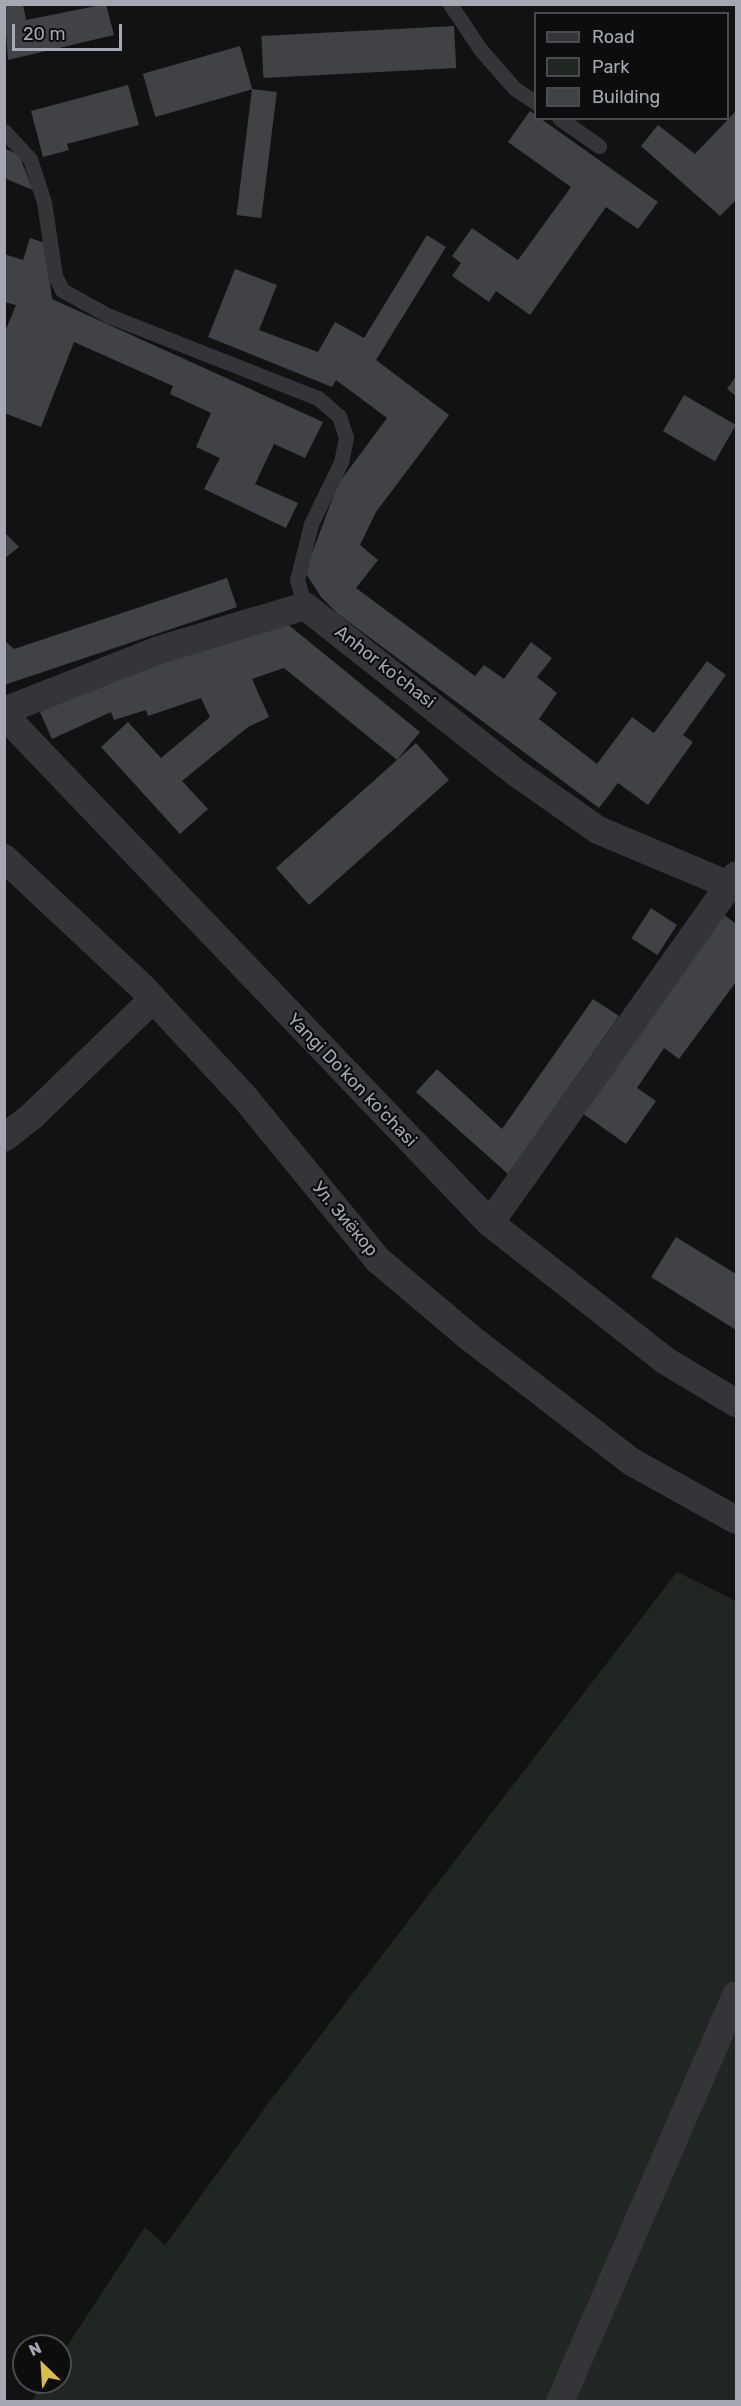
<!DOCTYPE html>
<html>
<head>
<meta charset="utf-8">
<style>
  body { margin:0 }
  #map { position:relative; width:741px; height:2406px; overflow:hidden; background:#121213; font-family:Rubik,sans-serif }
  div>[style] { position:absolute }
  .green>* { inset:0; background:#202722 }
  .building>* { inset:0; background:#414246; transform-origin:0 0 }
  .service>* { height:15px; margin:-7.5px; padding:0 7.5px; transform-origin:7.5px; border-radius:7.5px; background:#353539 }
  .minor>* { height:28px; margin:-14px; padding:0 14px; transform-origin:14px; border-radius:14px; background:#353539 }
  span { translate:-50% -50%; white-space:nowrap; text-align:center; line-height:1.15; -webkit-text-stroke:4.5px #0d0d0e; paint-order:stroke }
  .street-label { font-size:18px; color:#a5a7b2 }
  .frame { position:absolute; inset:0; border:6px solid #a5a7b2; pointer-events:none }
  .legend { position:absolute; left:534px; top:12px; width:195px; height:108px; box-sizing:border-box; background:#0d0d0e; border:2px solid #4a4b50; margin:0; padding:8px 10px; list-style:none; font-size:18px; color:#a5a7b2 }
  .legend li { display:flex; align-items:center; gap:12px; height:30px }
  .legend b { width:30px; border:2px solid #4a4b50 }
  .north { position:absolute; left:12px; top:2334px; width:60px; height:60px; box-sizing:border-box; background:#0d0d0e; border:2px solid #4a4b50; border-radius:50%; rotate:335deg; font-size:16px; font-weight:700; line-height:24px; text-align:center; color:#a5a7b2 }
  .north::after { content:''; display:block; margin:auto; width:21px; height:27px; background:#dabc43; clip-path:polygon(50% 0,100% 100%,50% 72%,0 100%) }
  .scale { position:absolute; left:12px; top:24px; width:110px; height:27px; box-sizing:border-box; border:3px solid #a5a7b2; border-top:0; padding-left:8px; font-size:18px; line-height:21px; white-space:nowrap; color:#a5a7b2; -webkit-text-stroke:4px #0d0d0e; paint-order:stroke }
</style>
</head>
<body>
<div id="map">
  <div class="green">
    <i style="clip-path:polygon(677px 1572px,736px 1601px,736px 2401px,31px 2402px,44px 2382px,60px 2382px,60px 2357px,145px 2227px,165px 2245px,270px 2101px)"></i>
  </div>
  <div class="building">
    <i style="clip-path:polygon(4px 4px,23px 4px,26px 20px,106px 4px,114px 35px,8px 60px)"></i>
    <i style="left:454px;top:26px;width:42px;height:193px;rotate:87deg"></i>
    <i style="left:240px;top:46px;width:45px;height:101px;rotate:74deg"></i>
    <i style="clip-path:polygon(128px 85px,139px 125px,67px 144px,69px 150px,43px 157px,31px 111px)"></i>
    <i style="left:252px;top:89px;width:25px;height:127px;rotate:7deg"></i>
    <i style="clip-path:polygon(530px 111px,658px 202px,638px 229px,606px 207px,530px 315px,496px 291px,489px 302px,452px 276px,461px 263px,452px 256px,472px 228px,518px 260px,571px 187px,508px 142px)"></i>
    <i style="clip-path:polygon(736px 111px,736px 200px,720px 216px,641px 146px,658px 125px,695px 154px)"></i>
    <i style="clip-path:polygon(4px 148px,19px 155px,33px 190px,4px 178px)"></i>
    <i style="clip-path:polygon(427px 235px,446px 247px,376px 360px,449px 415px,376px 512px,360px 545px,378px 560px,356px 588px,475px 676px,484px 665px,504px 679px,531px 642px,552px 658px,537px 677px,557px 693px,539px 719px,597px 764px,632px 717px,654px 733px,707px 661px,726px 675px,683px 735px,693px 742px,648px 805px,618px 783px,599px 808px,338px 614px,321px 597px,305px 572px,338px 484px,387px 418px,336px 380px,332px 387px,208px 337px,235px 269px,277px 285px,259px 330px,318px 352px,335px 322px,364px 338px)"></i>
    <i style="clip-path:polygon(30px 238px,45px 243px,52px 299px,323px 422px,305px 458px,274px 444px,255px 484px,298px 503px,286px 528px,204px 489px,220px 458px,196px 447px,211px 413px,170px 394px,173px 386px,74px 342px,41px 427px,4px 413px,4px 334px,16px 305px,4px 302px,4px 254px,23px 260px)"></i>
    <i style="clip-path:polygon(736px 376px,736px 396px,727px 389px)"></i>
    <i style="left:684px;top:395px;width:60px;height:42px;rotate:30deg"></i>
    <i style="clip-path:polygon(4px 532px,19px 547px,4px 559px)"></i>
    <i style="clip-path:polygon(227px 578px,237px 607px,4px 685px,4px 640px,14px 649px)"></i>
    <i style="clip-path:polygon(285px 622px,420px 732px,397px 760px,416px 743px,449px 780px,309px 905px,276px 868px,397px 760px,284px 668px,252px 679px,269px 717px,248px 727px,182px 781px,208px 809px,180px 834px,101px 747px,128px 722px,161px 758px,210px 717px,201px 698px,148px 716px,146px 710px,114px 720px,111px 712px,52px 739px,40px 712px,102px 683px)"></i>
    <i style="left:651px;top:908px;width:31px;height:36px;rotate:33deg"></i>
    <i style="clip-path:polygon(723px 914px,736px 924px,736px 982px,679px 1059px,664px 1048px,637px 1088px,656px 1101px,626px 1144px,582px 1113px)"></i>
    <i style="clip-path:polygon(593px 999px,619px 1016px,508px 1174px,416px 1092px,437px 1069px,502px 1129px)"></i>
    <i style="clip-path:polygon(676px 1237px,736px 1274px,736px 1330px,651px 1277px)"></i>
  </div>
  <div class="service">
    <i style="left:450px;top:4px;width:54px;rotate:56.3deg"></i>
    <i style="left:480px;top:49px;width:52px;rotate:48.9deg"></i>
    <i style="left:514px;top:88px;width:27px;rotate:34deg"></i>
    <i style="left:559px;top:118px;width:49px;rotate:35deg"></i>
    <i style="left:4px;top:131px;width:38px;rotate:47deg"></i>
    <i style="left:30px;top:159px;width:45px;rotate:72deg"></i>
    <i style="left:44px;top:202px;width:75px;rotate:81.5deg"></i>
    <i style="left:55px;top:276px;width:16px;rotate:63deg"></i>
    <i style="left:62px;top:290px;width:51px;rotate:29.1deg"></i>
    <i style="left:107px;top:315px;width:227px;rotate:21.5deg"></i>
    <i style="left:318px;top:398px;width:28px;rotate:41deg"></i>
    <i style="left:339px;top:416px;width:22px;rotate:72deg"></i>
    <i style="left:346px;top:437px;width:25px;rotate:101deg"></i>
    <i style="left:341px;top:462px;width:69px;rotate:115.8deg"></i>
    <i style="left:311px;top:524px;width:58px;rotate:104deg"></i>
    <i style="left:297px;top:580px;width:27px;rotate:73deg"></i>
  </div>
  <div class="minor">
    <i style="left:4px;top:711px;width:167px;rotate:-21.5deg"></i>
    <i style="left:159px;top:650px;width:152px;rotate:-16.8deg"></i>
    <i style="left:305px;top:606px;width:271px;rotate:38.3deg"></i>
    <i style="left:518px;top:774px;width:98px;rotate:35deg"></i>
    <i style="left:598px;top:830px;width:150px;rotate:22.8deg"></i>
    <i style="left:4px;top:715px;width:703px;rotate:46.27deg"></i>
    <i style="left:490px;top:1223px;width:224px;rotate:38.1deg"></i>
    <i style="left:666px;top:1361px;width:82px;rotate:31deg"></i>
    <i style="left:4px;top:858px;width:190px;rotate:43.1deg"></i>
    <i style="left:143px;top:988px;width:151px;rotate:47.1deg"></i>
    <i style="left:246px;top:1099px;width:208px;rotate:50.7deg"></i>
    <i style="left:378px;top:1260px;width:119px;rotate:40.2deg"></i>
    <i style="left:469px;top:1337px;width:205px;rotate:37.5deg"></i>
    <i style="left:632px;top:1462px;width:119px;rotate:29.1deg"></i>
    <i style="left:4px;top:1138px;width:36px;rotate:-38deg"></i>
    <i style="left:32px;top:1116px;width:168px;rotate:-44deg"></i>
    <i style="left:490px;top:1223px;width:426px;rotate:-54.7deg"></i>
    <i style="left:560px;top:2402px;width:443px;rotate:-66.6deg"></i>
  </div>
  <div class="street-label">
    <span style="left:385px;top:667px;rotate:38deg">Anhor ko'chasi</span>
    <span style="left:352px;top:1080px;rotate:46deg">Yangi Do'kon ko'chasi</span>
    <span style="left:345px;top:1219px;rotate:50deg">Ул. Зиёкор</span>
  </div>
  <div class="frame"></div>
  <ul class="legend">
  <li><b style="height:8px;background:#353539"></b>Road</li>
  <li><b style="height:16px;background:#202722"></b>Park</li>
  <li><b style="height:16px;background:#414246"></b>Building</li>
  </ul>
  <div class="north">N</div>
  <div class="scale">20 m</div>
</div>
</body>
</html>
